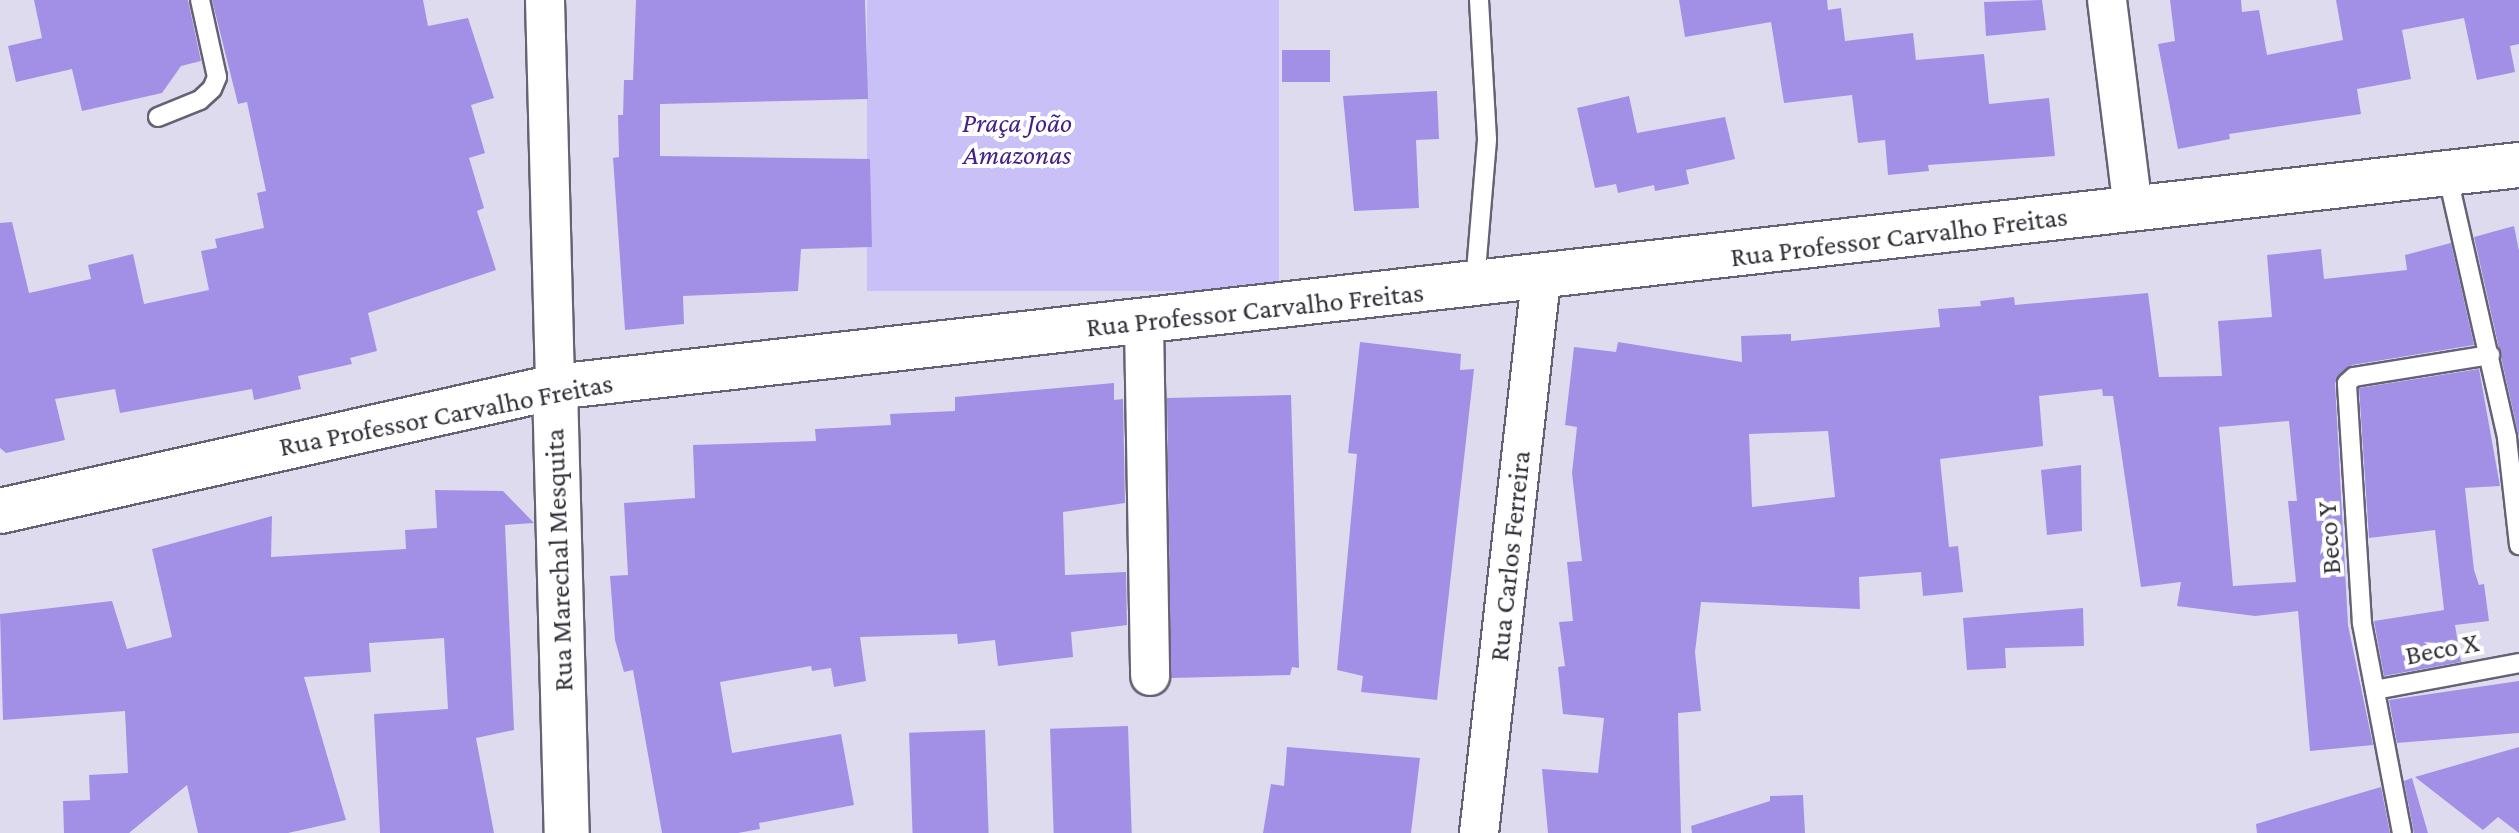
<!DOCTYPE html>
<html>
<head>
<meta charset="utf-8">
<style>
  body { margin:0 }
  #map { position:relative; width:2519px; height:833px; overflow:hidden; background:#dedbee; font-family:"Crimson Pro",serif }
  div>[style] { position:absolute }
  .green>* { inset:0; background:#c9c0f7; transform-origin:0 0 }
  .building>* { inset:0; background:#a290e7; transform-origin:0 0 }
  .roads { filter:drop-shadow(2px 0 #656373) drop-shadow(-2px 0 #656373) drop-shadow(0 2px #656373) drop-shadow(0 -2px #656373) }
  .service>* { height:18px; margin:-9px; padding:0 9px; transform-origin:9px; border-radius:9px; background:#fff }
  .minor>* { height:38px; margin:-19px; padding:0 19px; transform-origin:19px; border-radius:19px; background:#fff }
  .tertiary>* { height:44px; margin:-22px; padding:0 22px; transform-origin:22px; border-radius:22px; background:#fff }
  span { translate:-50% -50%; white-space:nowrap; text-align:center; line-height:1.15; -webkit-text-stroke:8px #fff; paint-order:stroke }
  .park-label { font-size:28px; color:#432085; font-style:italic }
  .street-label { font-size:28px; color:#323139 }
</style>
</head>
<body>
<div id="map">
  <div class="green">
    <i style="left:867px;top:0;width:412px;height:291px"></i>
  </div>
  <div class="building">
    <i style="clip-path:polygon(34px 0,188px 0,201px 61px,181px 66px,162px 93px,82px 111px,72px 69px,16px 82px,8px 46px,42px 38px)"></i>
    <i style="clip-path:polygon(212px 0,423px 0,428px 26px,468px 18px,494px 98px,471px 105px,485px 153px,469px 158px,484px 208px,477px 211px,496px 270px,368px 313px,377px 351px,350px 358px,352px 364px,298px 376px,301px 389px,254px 400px,252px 389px,120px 413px,115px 389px,55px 399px,65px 440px,6px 453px,0 448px,0 223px,12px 222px,29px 293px,91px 279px,88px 265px,133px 254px,144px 304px,209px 290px,201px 251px,217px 248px,215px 239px,264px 228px,257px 193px,266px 191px,247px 102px,238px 104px)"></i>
    <i style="clip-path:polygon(636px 0,865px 0,868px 99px,660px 104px,660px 156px,870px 159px,872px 247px,801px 249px,798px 291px,683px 296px,684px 324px,625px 330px,613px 158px,619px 157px,618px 115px,623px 115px,624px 80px,633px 80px)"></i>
    <i style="clip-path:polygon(1679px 0,1827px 0,1828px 10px,1841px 8px,1845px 41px,1913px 33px,1916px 60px,1984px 54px,1989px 104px,2049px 98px,2055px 156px,1928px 165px,1929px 171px,1888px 175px,1885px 140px,1858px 143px,1852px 95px,1784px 103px,1771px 22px,1685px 37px)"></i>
    <i style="clip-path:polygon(2042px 0,2046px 30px,1986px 36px,1984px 2px)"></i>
    <i style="clip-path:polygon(2170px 0,2241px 0,2242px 12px,2259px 10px,2267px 55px,2343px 40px,2336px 0,2519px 0,2519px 44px,2510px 46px,2515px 72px,2477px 80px,2464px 18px,2402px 30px,2411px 79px,2357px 89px,2361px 114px,2229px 134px,2230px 139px,2178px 149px,2158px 44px,2175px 41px)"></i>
    <i style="left:1282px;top:50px;width:48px;height:32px"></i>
    <i style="clip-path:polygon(1437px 91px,1439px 139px,1416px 140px,1419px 208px,1354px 211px,1343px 96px)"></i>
    <i style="clip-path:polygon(1629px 96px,1637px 133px,1725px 117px,1735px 159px,1686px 170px,1689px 184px,1655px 191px,1654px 185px,1618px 193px,1616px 184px,1595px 188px,1577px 108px)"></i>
    <i style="clip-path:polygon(2514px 226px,2519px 251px,2519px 437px,2474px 237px)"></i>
    <i style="clip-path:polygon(evenodd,2451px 243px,2474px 345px,2352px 365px,2335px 383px,2348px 625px,2373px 745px,2310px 751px,2298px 611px,2255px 616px,2177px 606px,2181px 582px,2141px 587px,2113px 396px,2103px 396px,2102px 389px,2039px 396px,2043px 446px,1940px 459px,1949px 547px,1958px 546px,1963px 592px,1923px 596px,1921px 572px,1859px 577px,1860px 609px,1701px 602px,1695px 652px,1701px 711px,1678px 713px,1681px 833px,1548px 833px,1542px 769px,1598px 773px,1604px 718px,1563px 714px,1558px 667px,1565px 666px,1559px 622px,1573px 621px,1567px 562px,1582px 561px,1572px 473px,1577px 427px,1565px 425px,1574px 347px,1616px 352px,1618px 342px,1742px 362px,1741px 336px,1791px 334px,1791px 341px,1940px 327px,1938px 309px,1981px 306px,1980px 301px,2014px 297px,2015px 305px,2148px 293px,2159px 377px,2222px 376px,2218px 321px,2272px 317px,2267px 255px,2321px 249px,2324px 279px,2407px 270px,2405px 255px,2451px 243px,2289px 421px,2297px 501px,2288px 501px,2296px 582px,2233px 586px,2219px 427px,2289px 421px,2451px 243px,1828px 431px,1835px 497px,1752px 507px,1749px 434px,1828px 431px)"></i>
    <i style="clip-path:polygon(1360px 342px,1461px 354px,1460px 370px,1474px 369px,1437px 700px,1361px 692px,1363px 676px,1337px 670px,1357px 454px,1348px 453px)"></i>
    <i style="clip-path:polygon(2479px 369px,2500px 486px,2465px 488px,2474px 570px,2479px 585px,2484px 584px,2489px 621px,2455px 625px,2461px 662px,2384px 676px,2374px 621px,2444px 610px,2435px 530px,2369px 538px,2359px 388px)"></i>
    <i style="clip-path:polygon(1114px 383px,1114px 400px,1123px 399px,1125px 503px,1063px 512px,1065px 575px,1126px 572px,1127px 625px,1071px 632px,1073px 657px,998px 666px,995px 640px,958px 644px,957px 634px,860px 637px,866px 681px,834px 687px,831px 668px,812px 671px,811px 666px,720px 682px,732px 753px,841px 734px,854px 805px,759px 823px,760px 829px,738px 833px,662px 833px,633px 670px,624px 672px,615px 640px,610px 576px,628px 575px,624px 503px,695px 498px,693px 445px,816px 441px,815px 429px,891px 425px,890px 414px,955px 411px,955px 397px)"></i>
    <i style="clip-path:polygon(1291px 395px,1299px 668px,1292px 667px,1290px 675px,1171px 678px,1167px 398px)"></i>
    <i style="clip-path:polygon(2081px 465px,2082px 531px,2047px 535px,2041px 470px)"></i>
    <i style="clip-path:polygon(435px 490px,503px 491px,534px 523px,505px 525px,514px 730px,476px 738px,494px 833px,380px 833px,374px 714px,448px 709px,444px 638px,369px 643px,371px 672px,304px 677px,346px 820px,288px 833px,198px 833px,187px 785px,129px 833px,64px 833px,63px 801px,90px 800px,89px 775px,128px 773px,125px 711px,3px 720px,0 614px,112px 601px,127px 649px,172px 637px,152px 549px,272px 516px,271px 557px,406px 549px,405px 530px,437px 528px)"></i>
    <i style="clip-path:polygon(2083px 608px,2084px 646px,2005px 648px,2006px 668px,1967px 670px,1963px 618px)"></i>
    <i style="clip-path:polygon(2519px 681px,2519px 733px,2397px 743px,2389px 700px)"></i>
    <i style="left:1128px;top:726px;width:107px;height:78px;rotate:88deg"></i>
    <i style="left:985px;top:730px;width:103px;height:76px;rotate:88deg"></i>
    <i style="clip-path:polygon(1287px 747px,1420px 758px,1411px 833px,1263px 833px,1271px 784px,1284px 786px)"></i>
    <i style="clip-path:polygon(2519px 747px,2519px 833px,2498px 817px,2483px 830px,2415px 777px)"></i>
    <i style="clip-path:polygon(2412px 778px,2428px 833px,2414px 833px,2404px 781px)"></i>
    <i style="clip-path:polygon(2381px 787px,2390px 833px,2257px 833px,2256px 824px)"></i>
    <i style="clip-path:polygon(1803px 795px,1805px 833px,1692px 833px,1691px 826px,1770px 801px,1770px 796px)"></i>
  </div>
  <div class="roads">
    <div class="service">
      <i style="left:158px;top:117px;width:45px;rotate:-22deg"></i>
      <i style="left:200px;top:100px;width:16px;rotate:-43deg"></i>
      <i style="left:212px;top:89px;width:13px;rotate:-67deg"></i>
      <i style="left:217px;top:77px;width:79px;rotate:-102.4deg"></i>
      <i style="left:2447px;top:173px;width:272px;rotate:77.2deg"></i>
      <i style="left:2507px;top:438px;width:108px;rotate:83.6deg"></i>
      <i style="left:1475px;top:283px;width:144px;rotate:-85.2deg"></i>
      <i style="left:1487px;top:139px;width:139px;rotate:-93.3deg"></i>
      <i style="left:2375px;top:690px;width:147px;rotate:-10.6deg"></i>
      <i style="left:2402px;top:833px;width:214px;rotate:-100.8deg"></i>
      <i style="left:2362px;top:623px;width:240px;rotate:-93.6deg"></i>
      <i style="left:2347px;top:383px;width:9px;rotate:-41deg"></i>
      <i style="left:2354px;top:377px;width:138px;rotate:-9.2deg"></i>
    </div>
    <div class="minor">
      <i style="left:545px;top:0;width:387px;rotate:88.5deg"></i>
      <i style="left:2107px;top:0;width:212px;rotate:82.9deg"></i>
      <i style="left:1144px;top:324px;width:352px;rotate:89deg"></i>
      <i style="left:1479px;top:833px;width:557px;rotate:-83.61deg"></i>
    </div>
    <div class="tertiary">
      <i style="left:555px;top:387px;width:446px;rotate:88.5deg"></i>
      <i style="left:0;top:511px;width:569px;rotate:-12.59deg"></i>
      <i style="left:555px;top:387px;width:1977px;rotate:-6.45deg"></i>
    </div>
  </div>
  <div class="park-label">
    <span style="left:1017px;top:139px">Praça João<br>Amazonas</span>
  </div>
  <div class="street-label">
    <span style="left:1899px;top:237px;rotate:-7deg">Rua Professor Carvalho Freitas</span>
    <span style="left:1255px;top:310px;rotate:-6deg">Rua Professor Carvalho Freitas</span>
    <span style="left:446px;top:415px;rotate:-11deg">Rua Professor Carvalho Freitas</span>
    <span style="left:2329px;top:538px;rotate:-94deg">Beco Y</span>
    <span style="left:1510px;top:556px;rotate:-84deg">Rua Carlos Ferreira</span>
    <span style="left:559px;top:560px;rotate:-92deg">Rua Marechal Mesquita</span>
    <span style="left:2442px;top:649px;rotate:-11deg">Beco X</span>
  </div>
</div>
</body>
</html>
